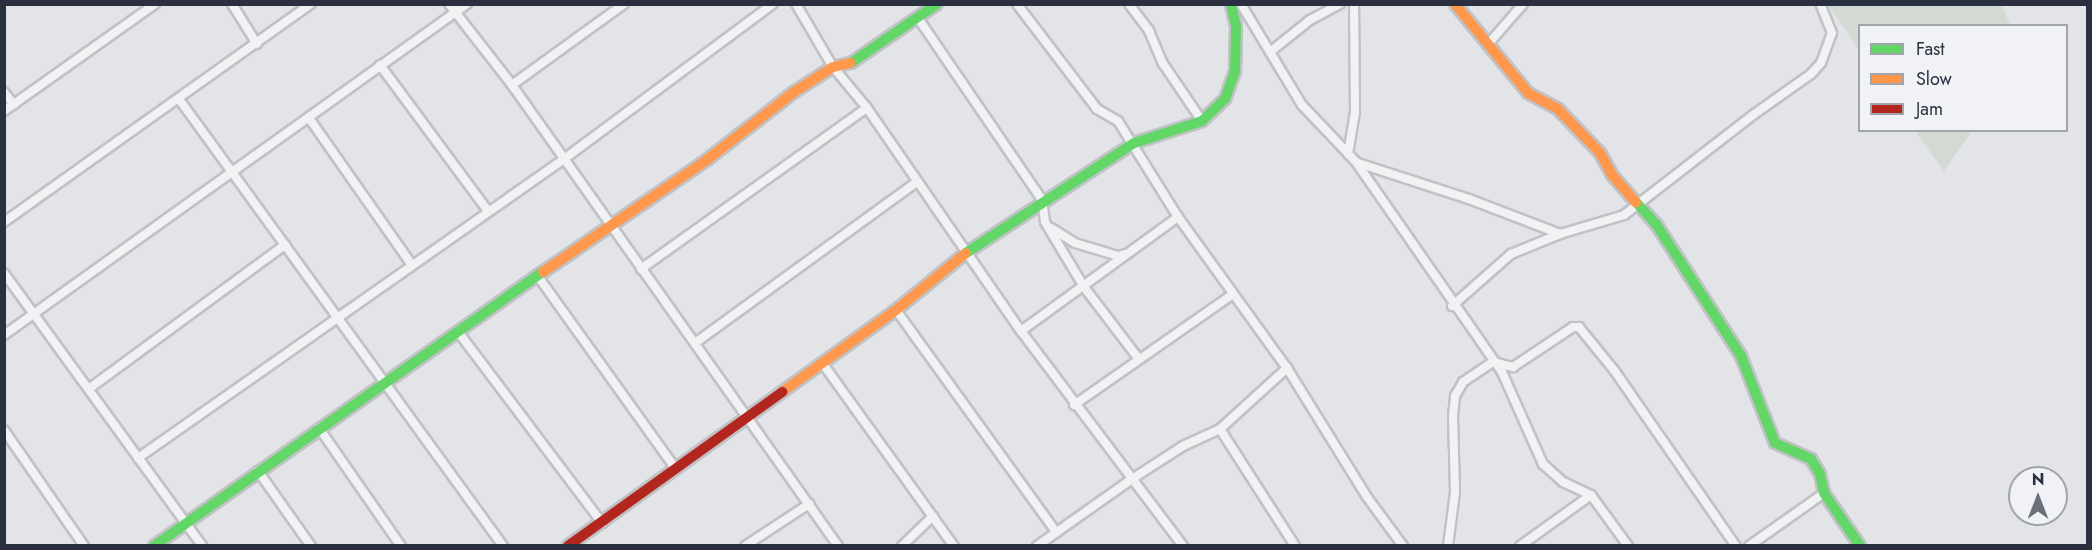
<!DOCTYPE html>
<html>
<head>
<meta charset="utf-8">
<style>
  body { margin:0 }
  #map { position:relative; width:2092px; height:550px; overflow:hidden; background:#e3e4e7; font-family:Jost,sans-serif }
  div>[style] { position:absolute }
  .green>* { inset:0; background:#d2dad3 }
  .roads { filter:drop-shadow(2px 0 #c1c2c5) drop-shadow(-2px 0 #c1c2c5) drop-shadow(0 2px #c1c2c5) drop-shadow(0 -2px #c1c2c5) }
  .street>* { height:8px; margin:-4px; padding:0 4px; transform-origin:4px; border-radius:4px; background:#f1f2f4 }
  .fast>* { height:10px; margin:-5px; padding:0 5px; transform-origin:5px; border-radius:5px; background:#63d668 }
  .slow>* { height:10px; margin:-5px; padding:0 5px; transform-origin:5px; border-radius:5px; background:#ff974d }
  .jam>* { height:10px; margin:-5px; padding:0 5px; transform-origin:5px; border-radius:5px; background:#b3261e }
  span { translate:-50% -50%; white-space:nowrap; text-align:center; line-height:1.15; -webkit-text-stroke:4.5px #f0f2f6; paint-order:stroke }
  .frame { position:absolute; inset:0; border:6px solid #2a303f; pointer-events:none }
  .legend { position:absolute; left:1858px; top:24px; width:210px; height:108px; box-sizing:border-box; background:#f0f2f6; border:2px solid #a1a4ad; margin:0; padding:8px 10px; list-style:none; font-size:18px; color:#2a303f }
  .legend li { display:flex; align-items:center; gap:12px; height:30px }
  .legend b { width:30px; border:2px solid #a1a4ad }
  .north { position:absolute; left:2008px; top:466px; width:60px; height:60px; box-sizing:border-box; background:#f0f2f6; border:2px solid #a1a4ad; border-radius:50%; rotate:0deg; font-size:16px; font-weight:700; line-height:24px; text-align:center; color:#2a303f }
  .north::after { content:''; display:block; margin:auto; width:21px; height:27px; background:#6b6f7a; clip-path:polygon(50% 0,100% 100%,50% 72%,0 100%) }
</style>
</head>
<body>
<div id="map">
  <div class="green">
    <i style="clip-path:polygon(1828px 5px,2002px 5px,2010px 25px,1860px 26px,1859px 50px)"></i>
    <i style="clip-path:polygon(1915px 131px,1972px 131px,1944px 171px)"></i>
  </div>
  <div class="roads">
    <div class="street">
      <i style="left:232px;top:4px;width:47px;rotate:58deg"></i>
      <i style="left:449px;top:4px;width:103px;rotate:52.1deg"></i>
      <i style="left:512px;top:85px;width:565px;rotate:54.73deg"></i>
      <i style="left:796px;top:4px;width:73px;rotate:59.6deg"></i>
      <i style="left:833px;top:67px;width:53px;rotate:50.3deg"></i>
      <i style="left:867px;top:108px;width:271px;rotate:55.4deg"></i>
      <i style="left:1021px;top:331px;width:269px;rotate:53deg"></i>
      <i style="left:1017px;top:4px;width:132px;rotate:52.7deg"></i>
      <i style="left:1097px;top:109px;width:24px;rotate:30deg"></i>
      <i style="left:1118px;top:121px;width:113px;rotate:58deg"></i>
      <i style="left:1178px;top:217px;width:186px;rotate:54.2deg"></i>
      <i style="left:1287px;top:368px;width:152px;rotate:58.2deg"></i>
      <i style="left:1367px;top:497px;width:61px;rotate:53.7deg"></i>
      <i style="left:1129px;top:4px;width:34px;rotate:53deg"></i>
      <i style="left:1149px;top:31px;width:34px;rotate:67deg"></i>
      <i style="left:1162px;top:62px;width:71px;rotate:55.9deg"></i>
      <i style="left:1241px;top:4px;width:118px;rotate:58.9deg"></i>
      <i style="left:1302px;top:105px;width:79px;rotate:46.5deg"></i>
      <i style="left:1356px;top:162px;width:256px;rotate:55.2deg"></i>
      <i style="left:1502px;top:372px;width:101px;rotate:66deg"></i>
      <i style="left:1543px;top:464px;width:27px;rotate:42deg"></i>
      <i style="left:1563px;top:482px;width:31px;rotate:25deg"></i>
      <i style="left:1591px;top:495px;width:63px;rotate:54deg"></i>
      <i style="left:918px;top:18px;width:220px;rotate:55.7deg"></i>
      <i style="left:1042px;top:200px;width:22px;rotate:82deg"></i>
      <i style="left:1045px;top:222px;width:76px;rotate:59deg"></i>
      <i style="left:1084px;top:287px;width:89px;rotate:52.7deg"></i>
      <i style="left:1490px;top:42px;width:50px;rotate:-49deg"></i>
      <i style="left:1270px;top:52px;width:51px;rotate:-38.7deg"></i>
      <i style="left:1310px;top:20px;width:34px;rotate:-28deg"></i>
      <i style="left:380px;top:65px;width:182px;rotate:53.5deg"></i>
      <i style="left:512px;top:85px;width:138px;rotate:-35.9deg"></i>
      <i style="left:4px;top:92px;width:16px;rotate:52deg"></i>
      <i style="left:179px;top:99px;width:552px;rotate:54.06deg"></i>
      <i style="left:4px;top:111px;width:185px;rotate:-35.3deg"></i>
      <i style="left:309px;top:118px;width:179px;rotate:55deg"></i>
      <i style="left:1348px;top:154px;width:43px;rotate:-80.5deg"></i>
      <i style="left:1355px;top:112px;width:108px;rotate:-90.5deg"></i>
      <i style="left:1358px;top:163px;width:117px;rotate:18deg"></i>
      <i style="left:1469px;top:199px;width:97px;rotate:21deg"></i>
      <i style="left:4px;top:222px;width:377px;rotate:-35.4deg"></i>
      <i style="left:1051px;top:228px;width:28px;rotate:32deg"></i>
      <i style="left:1075px;top:243px;width:45px;rotate:16.8deg"></i>
      <i style="left:1118px;top:256px;width:7px;rotate:-16deg"></i>
      <i style="left:641px;top:269px;width:277px;rotate:-35.5deg"></i>
      <i style="left:4px;top:273px;width:337px;rotate:54deg"></i>
      <i style="left:537px;top:275px;width:239px;rotate:54.4deg"></i>
      <i style="left:1452px;top:306px;width:79px;rotate:-41.4deg"></i>
      <i style="left:1511px;top:254px;width:53px;rotate:-22.2deg"></i>
      <i style="left:1560px;top:234px;width:67px;rotate:-16.5deg"></i>
      <i style="left:1624px;top:215px;width:163px;rotate:-37.8deg"></i>
      <i style="left:1753px;top:115px;width:71px;rotate:-35.3deg"></i>
      <i style="left:1811px;top:74px;width:15px;rotate:-48deg"></i>
      <i style="left:1821px;top:63px;width:32px;rotate:-70deg"></i>
      <i style="left:1832px;top:33px;width:31px;rotate:-112deg"></i>
      <i style="left:896px;top:310px;width:274px;rotate:54.2deg"></i>
      <i style="left:1021px;top:331px;width:194px;rotate:-36deg"></i>
      <i style="left:459px;top:333px;width:238px;rotate:53deg"></i>
      <i style="left:4px;top:335px;width:569px;rotate:-35.56deg"></i>
      <i style="left:695px;top:343px;width:274px;rotate:-36deg"></i>
      <i style="left:823px;top:364px;width:224px;rotate:54.3deg"></i>
      <i style="left:90px;top:388px;width:242px;rotate:-36.3deg"></i>
      <i style="left:1074px;top:405px;width:194px;rotate:-34.9deg"></i>
      <i style="left:319px;top:428px;width:144px;rotate:55.2deg"></i>
      <i style="left:1220px;top:429px;width:139px;rotate:57.3deg"></i>
      <i style="left:4px;top:430px;width:141px;rotate:55.4deg"></i>
      <i style="left:138px;top:458px;width:520px;rotate:-35.06deg"></i>
      <i style="left:564px;top:159px;width:260px;rotate:-36.6deg"></i>
      <i style="left:258px;top:471px;width:92px;rotate:54.8deg"></i>
      <i style="left:745px;top:546px;width:77px;rotate:-33.3deg"></i>
      <i style="left:902px;top:546px;width:43px;rotate:-44.1deg"></i>
      <i style="left:1037px;top:546px;width:116px;rotate:-35.2deg"></i>
      <i style="left:1132px;top:479px;width:61px;rotate:-32.9deg"></i>
      <i style="left:1183px;top:446px;width:41px;rotate:-24.7deg"></i>
      <i style="left:1220px;top:429px;width:91px;rotate:-42.3deg"></i>
      <i style="left:1448px;top:546px;width:54px;rotate:-82.6deg"></i>
      <i style="left:1455px;top:492px;width:76px;rotate:-91.5deg"></i>
      <i style="left:1453px;top:416px;width:20px;rotate:-84deg"></i>
      <i style="left:1455px;top:396px;width:16px;rotate:-60deg"></i>
      <i style="left:1463px;top:382px;width:36px;rotate:-34deg"></i>
      <i style="left:1493px;top:362px;width:21px;rotate:14deg"></i>
      <i style="left:1513px;top:367px;width:72px;rotate:-33.7deg"></i>
      <i style="left:1573px;top:327px;width:6px"></i>
      <i style="left:1579px;top:327px;width:55px;rotate:50.9deg"></i>
      <i style="left:1614px;top:370px;width:214px;rotate:55.3deg"></i>
      <i style="left:1520px;top:546px;width:87px;rotate:-35.7deg"></i>
      <i style="left:1749px;top:546px;width:92px;rotate:-35.2deg"></i>
    </div>
    <div class="fast">
      <i style="left:851px;top:63px;width:104px;rotate:-34.5deg"></i>
      <i style="left:1636px;top:202px;width:30px;rotate:48deg"></i>
      <i style="left:1656px;top:224px;width:157px;rotate:57.2deg"></i>
      <i style="left:1741px;top:356px;width:93px;rotate:68.7deg"></i>
      <i style="left:1775px;top:443px;width:39px;rotate:24deg"></i>
      <i style="left:1811px;top:459px;width:17px;rotate:59deg"></i>
      <i style="left:1820px;top:474px;width:19px;rotate:78deg"></i>
      <i style="left:1824px;top:493px;width:64px;rotate:55.8deg"></i>
      <i style="left:966px;top:253px;width:201px;rotate:-33.2deg"></i>
      <i style="left:1134px;top:143px;width:71px;rotate:-17.9deg"></i>
      <i style="left:1202px;top:121px;width:32px;rotate:-44deg"></i>
      <i style="left:1225px;top:99px;width:30px;rotate:-70deg"></i>
      <i style="left:1235px;top:71px;width:45px;rotate:-88.7deg"></i>
      <i style="left:1236px;top:26px;width:23px;rotate:-103deg"></i>
      <i style="left:154px;top:546px;width:476px;rotate:-35.2deg"></i>
    </div>
    <div class="slow">
      <i style="left:1455px;top:4px;width:115px;rotate:50.6deg"></i>
      <i style="left:1528px;top:93px;width:34px;rotate:28deg"></i>
      <i style="left:1558px;top:109px;width:61px;rotate:46.3deg"></i>
      <i style="left:1600px;top:153px;width:26px;rotate:61deg"></i>
      <i style="left:1613px;top:176px;width:35px;rotate:49deg"></i>
      <i style="left:543px;top:272px;width:200px;rotate:-34.4deg"></i>
      <i style="left:708px;top:159px;width:109px;rotate:-37.9deg"></i>
      <i style="left:794px;top:92px;width:46px;rotate:-32.7deg"></i>
      <i style="left:833px;top:67px;width:18px;rotate:-13deg"></i>
      <i style="left:782px;top:392px;width:140px;rotate:-35.7deg"></i>
      <i style="left:896px;top:310px;width:90px;rotate:-39.2deg"></i>
    </div>
    <div class="jam">
      <i style="left:568px;top:546px;width:264px;rotate:-35.7deg"></i>
    </div>
  </div>
  <div class="frame"></div>
  <ul class="legend">
  <li><b style="height:8px;background:#63d668"></b>Fast</li>
  <li><b style="height:8px;background:#ff974d"></b>Slow</li>
  <li><b style="height:8px;background:#b3261e"></b>Jam</li>
  </ul>
  <div class="north">N</div>
</div>
</body>
</html>
